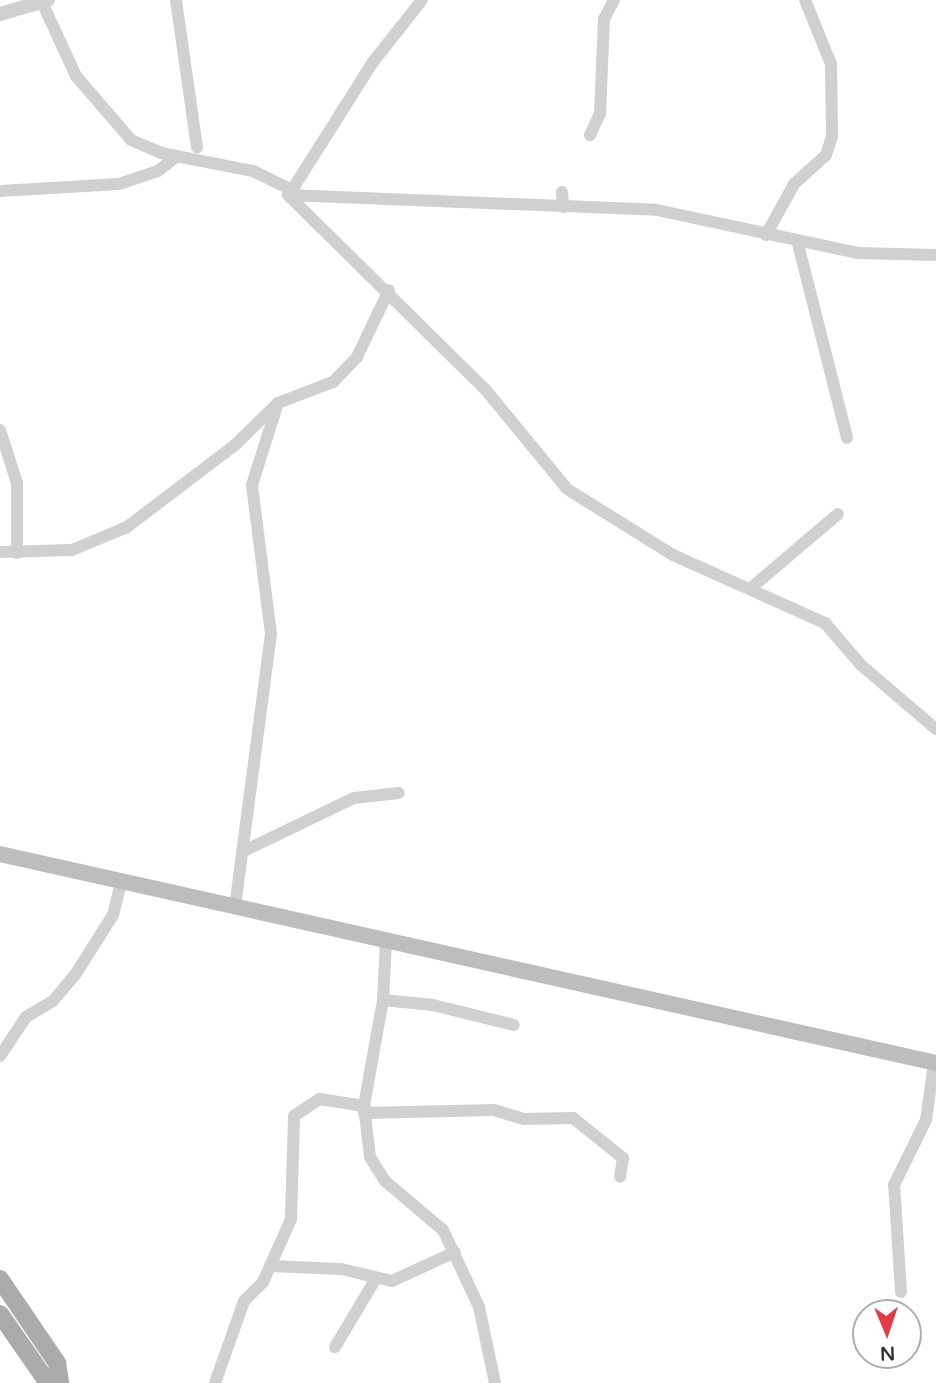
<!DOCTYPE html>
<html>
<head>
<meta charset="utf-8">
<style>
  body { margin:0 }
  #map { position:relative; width:936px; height:1383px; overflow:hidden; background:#fff; font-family:"Varela Round",sans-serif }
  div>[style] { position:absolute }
  .minor>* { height:12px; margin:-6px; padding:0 6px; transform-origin:6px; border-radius:6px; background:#d0d0d0 }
  .tertiary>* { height:14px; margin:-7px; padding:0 7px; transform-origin:7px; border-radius:7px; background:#d0d0d0 }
  .secondary>* { height:16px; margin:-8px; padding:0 8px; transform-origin:8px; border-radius:8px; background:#bdbdbd }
  .primary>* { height:18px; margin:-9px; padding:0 9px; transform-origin:9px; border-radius:9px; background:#ababab }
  span { translate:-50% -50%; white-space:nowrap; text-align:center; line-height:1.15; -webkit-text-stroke:7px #fff; paint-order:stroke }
  .north { position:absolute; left:852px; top:1299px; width:70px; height:70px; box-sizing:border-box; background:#fff; border:2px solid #adadad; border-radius:50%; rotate:178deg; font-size:19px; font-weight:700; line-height:28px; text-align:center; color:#333 }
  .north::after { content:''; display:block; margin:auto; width:24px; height:32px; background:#e63946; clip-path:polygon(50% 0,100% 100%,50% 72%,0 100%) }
</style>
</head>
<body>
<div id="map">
  <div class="minor">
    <i style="left:41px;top:0;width:84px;rotate:65.3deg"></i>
    <i style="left:76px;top:76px;width:84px;rotate:49.3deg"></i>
    <i style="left:131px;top:140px;width:33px;rotate:23deg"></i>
    <i style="left:161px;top:153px;width:94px;rotate:11.1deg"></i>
    <i style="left:253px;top:171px;width:43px;rotate:26deg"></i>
    <i style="left:292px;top:190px;width:6px;rotate:129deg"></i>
    <i style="left:288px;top:195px;width:276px;rotate:44.6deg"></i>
    <i style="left:485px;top:389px;width:129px;rotate:50.6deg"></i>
    <i style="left:567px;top:489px;width:125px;rotate:31.9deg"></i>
    <i style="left:673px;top:555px;width:167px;rotate:24.1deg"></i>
    <i style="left:825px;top:623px;width:55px;rotate:49.4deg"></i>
    <i style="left:861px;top:665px;width:99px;rotate:40.5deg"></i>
    <i style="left:176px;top:0;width:149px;rotate:81.9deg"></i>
    <i style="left:590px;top:135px;width:23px;rotate:-65deg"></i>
    <i style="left:600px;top:114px;width:95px;rotate:-87.6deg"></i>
    <i style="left:604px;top:19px;width:21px;rotate:-62deg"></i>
    <i style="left:292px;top:190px;width:151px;rotate:-57.7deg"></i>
    <i style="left:373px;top:62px;width:79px;rotate:-51.7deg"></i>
    <i style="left:0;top:191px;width:119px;rotate:-3.4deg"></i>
    <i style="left:119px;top:184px;width:41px;rotate:-18.4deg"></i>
    <i style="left:158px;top:171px;width:24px;rotate:-38deg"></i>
    <i style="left:562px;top:192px;width:15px;rotate:86deg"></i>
    <i style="left:288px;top:195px;width:369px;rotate:2.3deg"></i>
    <i style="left:657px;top:210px;width:205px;rotate:12.1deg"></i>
    <i style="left:857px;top:253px;width:79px;rotate:1.5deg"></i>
    <i style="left:766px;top:235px;width:58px;rotate:-61.2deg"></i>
    <i style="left:794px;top:184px;width:43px;rotate:-42.2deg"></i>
    <i style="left:826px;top:155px;width:20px;rotate:-72deg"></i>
    <i style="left:832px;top:136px;width:72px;rotate:-90.8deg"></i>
    <i style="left:831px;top:64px;width:69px;rotate:-112.1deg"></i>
    <i style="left:797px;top:240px;width:204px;rotate:75.8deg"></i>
    <i style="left:0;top:430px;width:56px;rotate:72.2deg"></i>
    <i style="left:17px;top:483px;width:70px;rotate:90deg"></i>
    <i style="left:0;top:552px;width:72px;rotate:-1.6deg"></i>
    <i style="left:72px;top:550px;width:60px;rotate:-22.7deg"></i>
    <i style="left:127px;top:527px;width:136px;rotate:-37.2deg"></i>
    <i style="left:235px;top:445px;width:60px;rotate:-44.3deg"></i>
    <i style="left:278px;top:403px;width:59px;rotate:-20.9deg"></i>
    <i style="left:333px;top:382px;width:35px;rotate:-46deg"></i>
    <i style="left:357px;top:357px;width:74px;rotate:-64.5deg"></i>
    <i style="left:751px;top:588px;width:114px;rotate:-40.4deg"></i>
    <i style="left:246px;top:850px;width:120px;rotate:-25.7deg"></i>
    <i style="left:354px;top:798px;width:45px;rotate:-6.3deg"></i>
    <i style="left:235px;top:907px;width:275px;rotate:-82.5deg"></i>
    <i style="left:271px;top:634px;width:150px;rotate:-97.3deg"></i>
    <i style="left:252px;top:485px;width:86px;rotate:-72.4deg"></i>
    <i style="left:386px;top:941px;width:59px;rotate:92.9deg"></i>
    <i style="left:383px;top:1000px;width:108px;rotate:100.2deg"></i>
    <i style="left:364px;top:1106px;width:51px;rotate:83.3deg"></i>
    <i style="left:370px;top:1157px;width:28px;rotate:58deg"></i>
    <i style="left:385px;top:1181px;width:76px;rotate:40.2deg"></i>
    <i style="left:443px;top:1230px;width:85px;rotate:64.9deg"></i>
    <i style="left:479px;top:1307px;width:78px;rotate:78.1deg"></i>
    <i style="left:383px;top:1000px;width:50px;rotate:5.7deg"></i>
    <i style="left:433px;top:1005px;width:83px;rotate:13.9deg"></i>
    <i style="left:0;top:1056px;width:47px;rotate:-56.3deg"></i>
    <i style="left:26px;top:1017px;width:31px;rotate:-31deg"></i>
    <i style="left:53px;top:1001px;width:34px;rotate:-50deg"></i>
    <i style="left:75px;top:975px;width:71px;rotate:-57.7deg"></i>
    <i style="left:113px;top:915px;width:34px;rotate:-76deg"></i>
    <i style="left:364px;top:1113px;width:130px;rotate:-1.3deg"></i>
    <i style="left:494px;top:1110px;width:31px;rotate:17deg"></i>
    <i style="left:524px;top:1119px;width:49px;rotate:-1.2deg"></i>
    <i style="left:573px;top:1118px;width:64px;rotate:38.7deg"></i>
    <i style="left:623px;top:1158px;width:19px;rotate:99deg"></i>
    <i style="left:270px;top:1266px;width:71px;rotate:2.4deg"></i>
    <i style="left:341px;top:1269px;width:52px;rotate:13.2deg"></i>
    <i style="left:392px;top:1281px;width:69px;rotate:-24.7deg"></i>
    <i style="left:901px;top:1292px;width:107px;rotate:-93.7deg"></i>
    <i style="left:894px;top:1185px;width:72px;rotate:-63.8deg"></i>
    <i style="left:926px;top:1120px;width:58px;rotate:-82deg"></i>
    <i style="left:335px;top:1347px;width:78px;rotate:-59.2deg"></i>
    <i style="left:215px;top:1383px;width:87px;rotate:-70.5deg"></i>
    <i style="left:244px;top:1301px;width:27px;rotate:-45deg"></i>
    <i style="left:263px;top:1282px;width:69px;rotate:-66deg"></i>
    <i style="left:291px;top:1219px;width:103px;rotate:-88.3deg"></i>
    <i style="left:294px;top:1116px;width:30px;rotate:-34deg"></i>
    <i style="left:319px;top:1099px;width:46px;rotate:8.8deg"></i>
  </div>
  <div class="tertiary">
    <i style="left:0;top:14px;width:50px;rotate:-16.3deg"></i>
  </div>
  <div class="secondary">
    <i style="left:0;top:854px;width:959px;rotate:12.59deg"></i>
  </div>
  <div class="primary">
    <i style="left:0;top:1279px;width:102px;rotate:55.8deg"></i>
    <i style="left:57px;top:1363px;width:20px;rotate:81deg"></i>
    <i style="left:0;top:1314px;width:84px;rotate:55.2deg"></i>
  </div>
  <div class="north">N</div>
</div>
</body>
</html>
